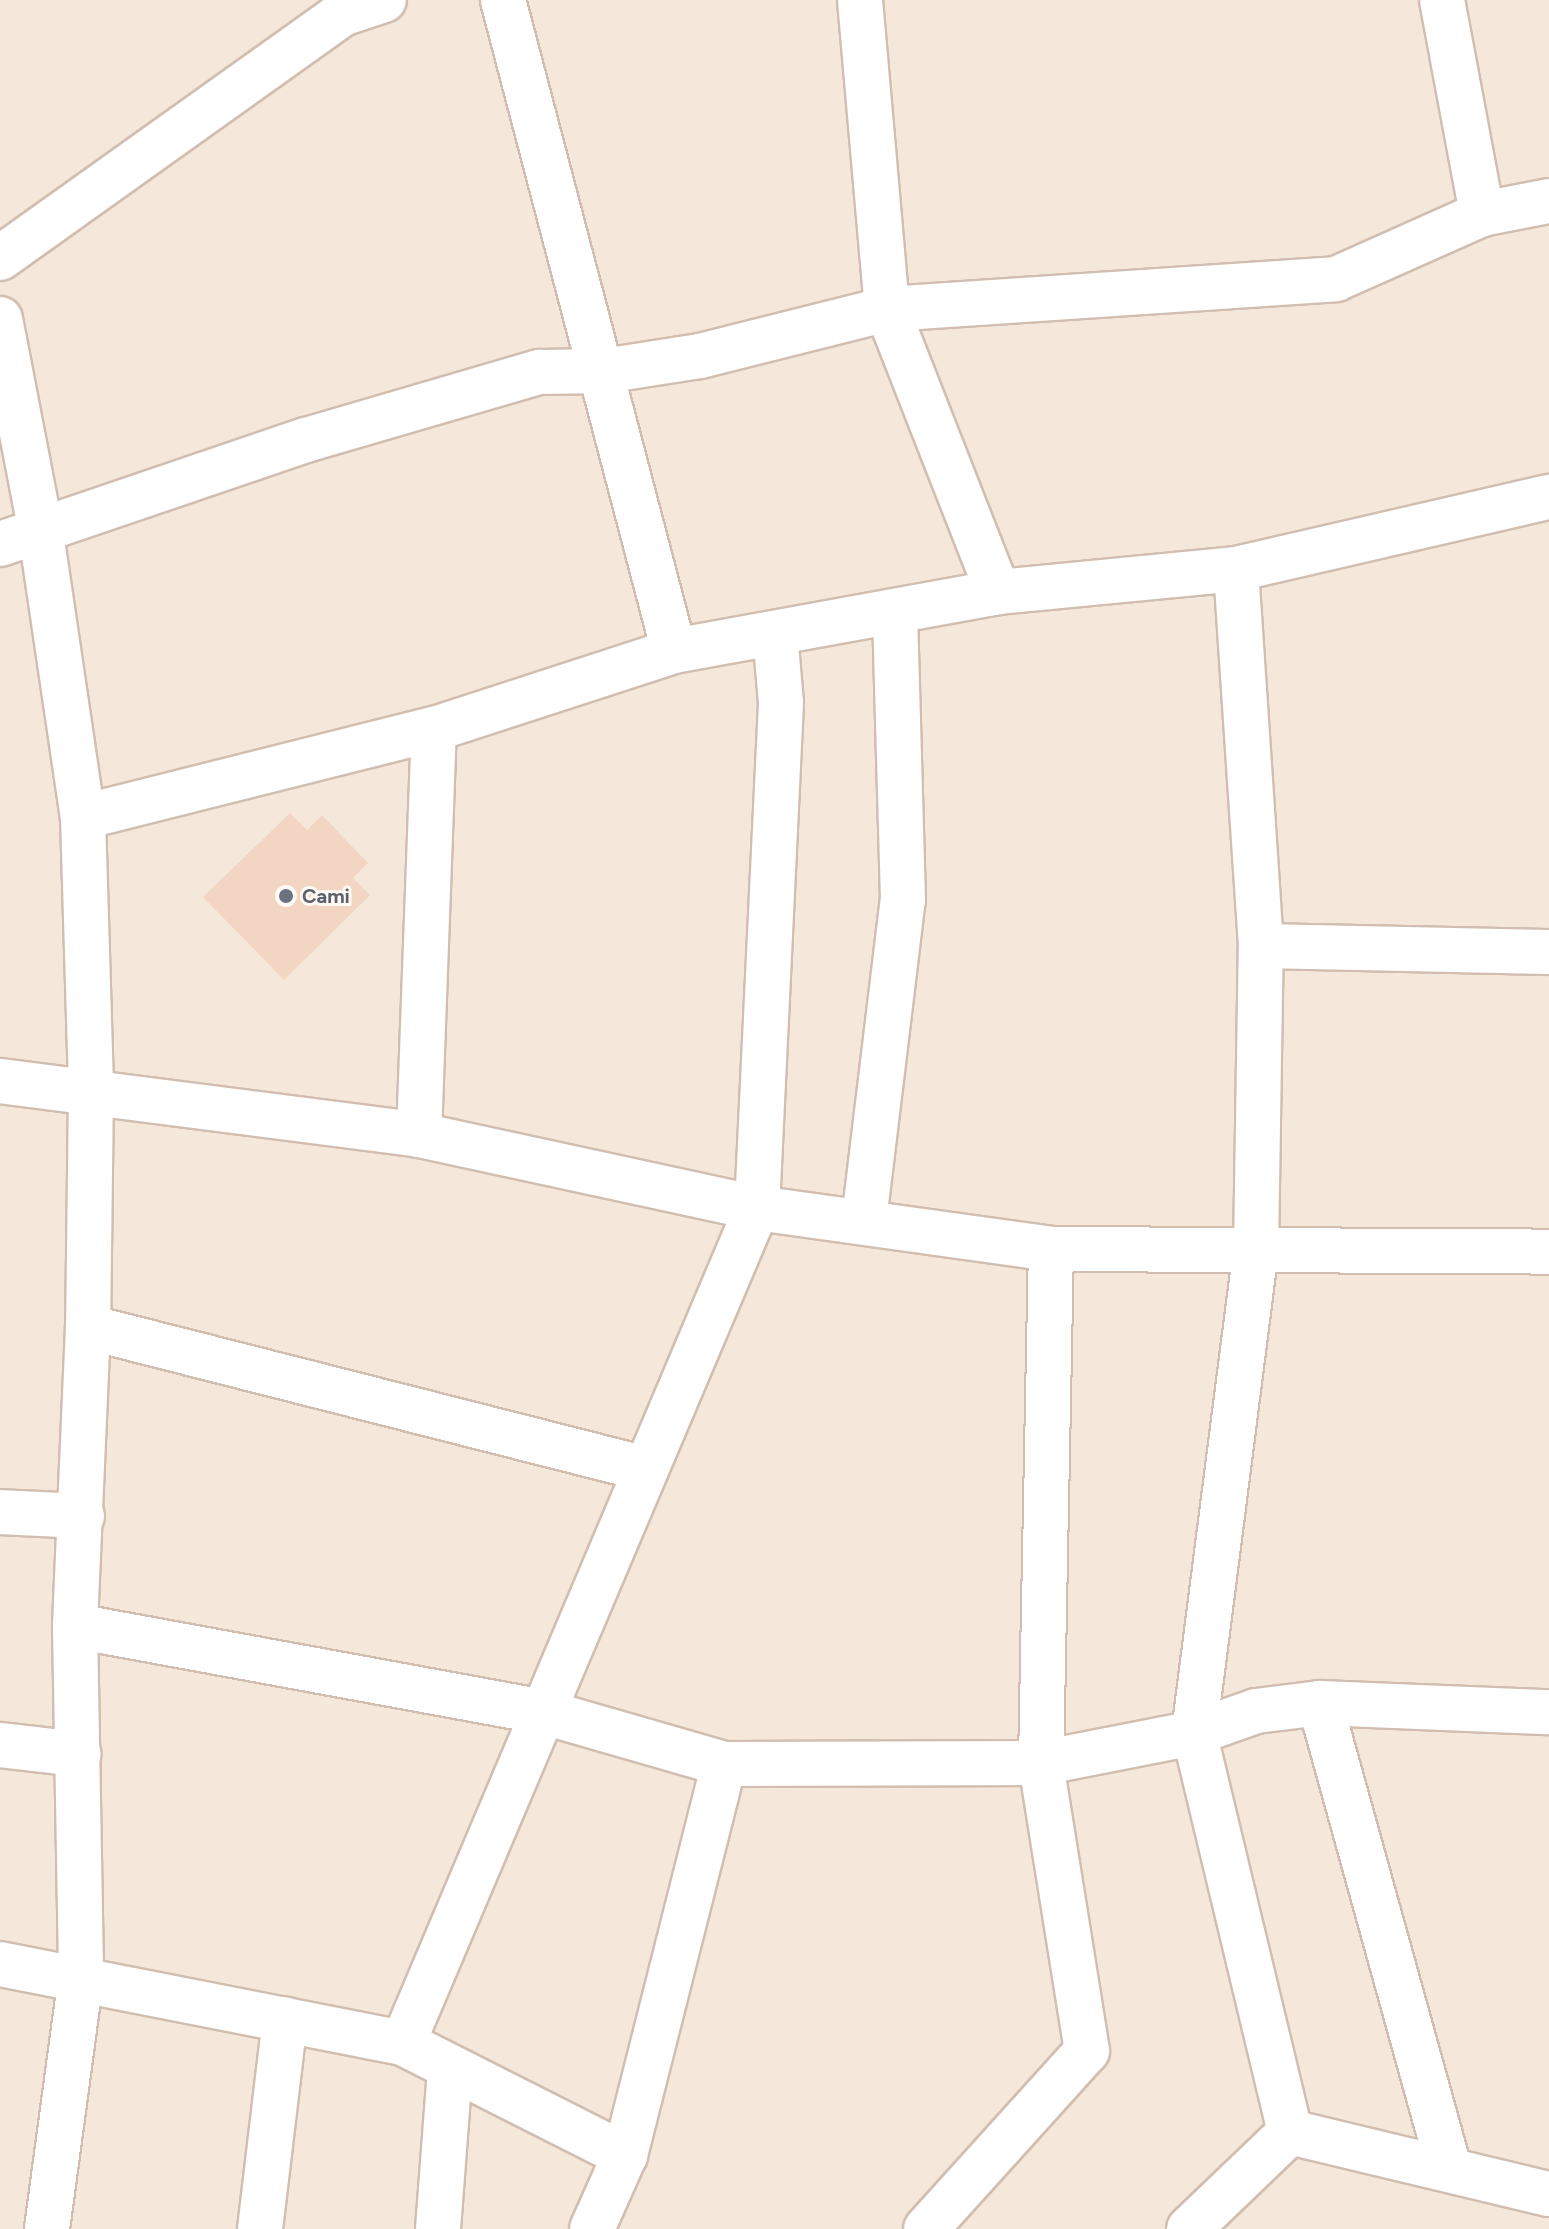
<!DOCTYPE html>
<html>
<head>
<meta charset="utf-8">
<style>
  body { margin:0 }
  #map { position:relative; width:1549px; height:2229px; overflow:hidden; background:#fdf6ec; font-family:Figtree,sans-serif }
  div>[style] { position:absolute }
  .residential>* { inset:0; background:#f5e8da; transform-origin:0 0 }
  .building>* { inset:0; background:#f3d5c3 }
  .roads { filter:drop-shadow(2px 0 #d1beb0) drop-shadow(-2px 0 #d1beb0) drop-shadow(0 2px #d1beb0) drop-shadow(0 -2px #d1beb0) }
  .minor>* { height:44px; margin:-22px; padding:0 22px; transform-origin:22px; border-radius:22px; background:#fff }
  .dots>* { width:22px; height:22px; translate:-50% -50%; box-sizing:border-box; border:4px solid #fffaf3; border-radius:50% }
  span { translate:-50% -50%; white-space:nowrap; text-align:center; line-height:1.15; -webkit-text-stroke:6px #fffaf3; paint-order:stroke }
  .worship-label { font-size:20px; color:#5b616d; font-weight:700 }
  .left { translate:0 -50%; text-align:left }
</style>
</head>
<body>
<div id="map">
  <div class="residential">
    <i style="left:0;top:0;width:1549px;height:2229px"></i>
  </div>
  <div class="building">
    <i style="clip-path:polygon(290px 813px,307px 830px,322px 815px,368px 863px,353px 878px,370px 895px,284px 980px,203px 897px)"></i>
  </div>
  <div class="roads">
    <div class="minor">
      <i style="left:503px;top:0;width:673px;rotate:75.28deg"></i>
      <i style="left:860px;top:0;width:310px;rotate:85deg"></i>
      <i style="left:887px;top:309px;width:304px;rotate:68.6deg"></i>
      <i style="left:1442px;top:0;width:218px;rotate:79.4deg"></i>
      <i style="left:0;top:258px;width:420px;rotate:-35.5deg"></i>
      <i style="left:342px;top:14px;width:44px;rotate:-18.4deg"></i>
      <i style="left:0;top:319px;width:212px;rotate:79.1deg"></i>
      <i style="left:40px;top:527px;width:293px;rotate:81.6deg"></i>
      <i style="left:83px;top:817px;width:272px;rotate:88.3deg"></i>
      <i style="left:91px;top:1089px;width:238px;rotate:90.7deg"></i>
      <i style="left:88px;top:1327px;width:299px;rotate:92.5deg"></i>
      <i style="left:75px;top:1626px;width:351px;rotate:89deg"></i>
      <i style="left:81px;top:1977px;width:254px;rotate:97.7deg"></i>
      <i style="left:0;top:544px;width:323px;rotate:-18.8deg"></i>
      <i style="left:306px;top:440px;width:243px;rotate:-16.3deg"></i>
      <i style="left:539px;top:372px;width:65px;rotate:-0.9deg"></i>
      <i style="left:604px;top:371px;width:97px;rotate:-8.9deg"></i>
      <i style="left:700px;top:356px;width:193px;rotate:-14.1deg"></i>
      <i style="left:887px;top:309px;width:450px;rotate:-3.8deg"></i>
      <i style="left:1336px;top:279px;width:160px;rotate:-24deg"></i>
      <i style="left:1482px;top:214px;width:68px;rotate:-11deg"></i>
      <i style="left:83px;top:817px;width:362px;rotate:-14.1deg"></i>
      <i style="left:434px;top:729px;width:252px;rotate:-18deg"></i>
      <i style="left:674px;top:651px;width:329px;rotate:-10.3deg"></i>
      <i style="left:998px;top:592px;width:239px;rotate:-5.5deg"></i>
      <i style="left:1236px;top:569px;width:321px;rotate:-13deg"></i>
      <i style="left:1261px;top:946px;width:288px;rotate:1.2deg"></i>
      <i style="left:0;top:1081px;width:422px;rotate:7.3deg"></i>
      <i style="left:419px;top:1135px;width:346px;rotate:12.2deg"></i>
      <i style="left:757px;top:1208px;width:297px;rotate:7.9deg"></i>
      <i style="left:1051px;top:1249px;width:498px;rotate:0.3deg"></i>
      <i style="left:419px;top:1135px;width:406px;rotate:-87.9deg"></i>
      <i style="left:864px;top:1220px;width:322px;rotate:-83.1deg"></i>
      <i style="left:903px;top:900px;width:288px;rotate:-91.6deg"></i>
      <i style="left:88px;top:1327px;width:576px;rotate:14.28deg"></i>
      <i style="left:0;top:1512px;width:82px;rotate:2.8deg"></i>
      <i style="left:75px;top:1626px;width:477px;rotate:10.4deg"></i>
      <i style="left:544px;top:1712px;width:187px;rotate:16.1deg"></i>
      <i style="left:724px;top:1764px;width:317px;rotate:-0.2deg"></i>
      <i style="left:1041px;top:1763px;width:156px;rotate:-11.1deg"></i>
      <i style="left:1194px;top:1733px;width:66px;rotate:-19.5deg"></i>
      <i style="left:1256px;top:1711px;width:64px;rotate:-7.1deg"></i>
      <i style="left:1320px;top:1703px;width:229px;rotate:2.3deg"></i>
      <i style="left:1320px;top:1703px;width:482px;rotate:74.5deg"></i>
      <i style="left:0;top:1745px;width:79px;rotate:6.6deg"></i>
      <i style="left:0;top:1964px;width:411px;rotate:11.1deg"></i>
      <i style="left:403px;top:2043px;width:249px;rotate:26.8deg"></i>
      <i style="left:403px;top:2043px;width:907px;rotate:-67.03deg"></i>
      <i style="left:757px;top:1208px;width:506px;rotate:-87.28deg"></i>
      <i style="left:781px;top:703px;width:70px;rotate:-94.9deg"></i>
      <i style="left:1290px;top:2132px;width:266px;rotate:13.5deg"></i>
      <i style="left:260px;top:2229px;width:211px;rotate:-83.2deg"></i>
      <i style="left:438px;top:2229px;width:160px;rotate:-85.7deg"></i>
      <i style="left:592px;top:2229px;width:81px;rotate:-66deg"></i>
      <i style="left:625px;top:2155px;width:403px;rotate:-75.8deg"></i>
      <i style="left:926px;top:2229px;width:240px;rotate:-47.9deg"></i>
      <i style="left:1087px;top:2051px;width:292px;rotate:-99.1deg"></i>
      <i style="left:1041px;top:1763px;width:514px;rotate:-88.89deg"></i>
      <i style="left:1189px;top:2229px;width:140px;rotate:-43.8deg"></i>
      <i style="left:1290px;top:2132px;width:410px;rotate:-103.5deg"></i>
      <i style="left:1194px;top:1733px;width:486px;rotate:-82.7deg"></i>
      <i style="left:1256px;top:1251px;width:305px;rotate:-89.1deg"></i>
      <i style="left:1261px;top:946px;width:378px;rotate:-93.8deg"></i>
    </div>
  </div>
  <div class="dots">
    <i style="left:286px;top:896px;background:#6b7280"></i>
  </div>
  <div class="worship-label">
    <span class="left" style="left:302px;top:896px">Cami</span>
  </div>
</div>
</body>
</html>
